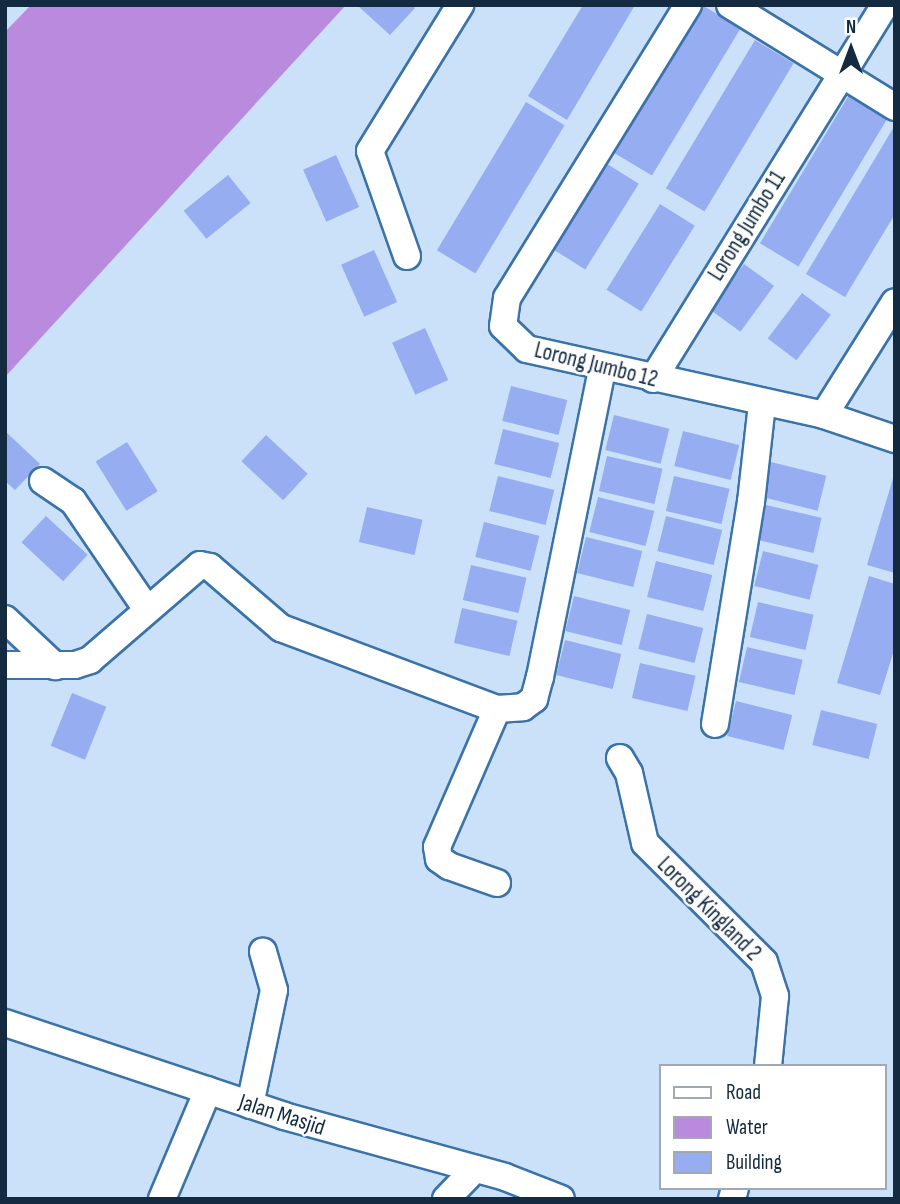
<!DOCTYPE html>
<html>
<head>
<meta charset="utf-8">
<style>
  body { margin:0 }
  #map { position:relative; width:900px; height:1204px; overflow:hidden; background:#cbe1f9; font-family:"Sofia Sans Condensed",sans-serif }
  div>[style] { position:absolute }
  .water>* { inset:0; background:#b98add }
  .building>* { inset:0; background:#96adf1; transform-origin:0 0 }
  .roads { filter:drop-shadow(2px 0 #3b73a8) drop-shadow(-2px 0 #3b73a8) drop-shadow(0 2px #3b73a8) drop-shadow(0 -2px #3b73a8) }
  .minor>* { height:26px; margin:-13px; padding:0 13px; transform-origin:13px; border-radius:13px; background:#fff }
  span { translate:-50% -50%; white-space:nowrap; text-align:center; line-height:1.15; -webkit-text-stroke:5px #fff; paint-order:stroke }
  .street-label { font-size:23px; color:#132a41 }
  .frame { position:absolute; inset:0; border:7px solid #132a41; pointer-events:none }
  .legend { position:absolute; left:659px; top:1064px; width:228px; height:126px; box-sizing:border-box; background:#fff; border:2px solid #a1aab3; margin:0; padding:9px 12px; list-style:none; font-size:21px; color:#132a41 }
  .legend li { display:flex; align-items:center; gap:14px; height:35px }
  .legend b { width:35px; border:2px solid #a1aab3 }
  .north { position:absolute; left:816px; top:14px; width:70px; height:70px; -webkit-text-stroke:5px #fff; paint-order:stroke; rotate:0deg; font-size:19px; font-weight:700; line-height:28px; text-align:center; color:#132a41 }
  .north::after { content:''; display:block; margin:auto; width:24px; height:32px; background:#132a41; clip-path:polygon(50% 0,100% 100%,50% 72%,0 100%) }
</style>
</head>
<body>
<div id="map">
  <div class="water">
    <i style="clip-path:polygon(31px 5px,346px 5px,5px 377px,5px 32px)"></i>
  </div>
  <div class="building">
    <i style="clip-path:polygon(357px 5px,411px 5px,415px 8px,390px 35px)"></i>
    <i style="clip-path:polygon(583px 5px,635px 5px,567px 120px,528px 96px)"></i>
    <i style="left:702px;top:5px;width:45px;height:172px;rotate:31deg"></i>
    <i style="left:755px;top:40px;width:45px;height:173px;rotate:31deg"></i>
    <i style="left:849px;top:95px;width:45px;height:173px;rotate:31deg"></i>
    <i style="left:526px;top:102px;width:45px;height:173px;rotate:31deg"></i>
    <i style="clip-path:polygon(895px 125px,895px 214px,845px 297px,806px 274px)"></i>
    <i style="left:336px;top:155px;width:57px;height:36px;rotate:66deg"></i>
    <i style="left:604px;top:162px;width:41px;height:101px;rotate:32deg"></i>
    <i style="left:228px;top:175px;width:36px;height:57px;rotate:51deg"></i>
    <i style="left:660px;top:204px;width:41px;height:101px;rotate:32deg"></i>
    <i style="left:374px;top:250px;width:57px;height:36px;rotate:66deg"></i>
    <i style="left:744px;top:264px;width:37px;height:57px;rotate:36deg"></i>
    <i style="left:802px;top:293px;width:36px;height:57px;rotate:37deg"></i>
    <i style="left:425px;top:328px;width:57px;height:36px;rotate:66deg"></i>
    <i style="left:511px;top:386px;width:58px;height:36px;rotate:14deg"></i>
    <i style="left:614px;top:415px;width:57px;height:36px;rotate:14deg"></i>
    <i style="left:503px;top:429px;width:58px;height:36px;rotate:14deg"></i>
    <i style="clip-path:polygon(5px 431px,40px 464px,15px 490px,5px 481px)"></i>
    <i style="left:683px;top:431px;width:58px;height:36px;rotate:14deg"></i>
    <i style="left:266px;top:435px;width:57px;height:36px;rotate:43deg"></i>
    <i style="left:127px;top:442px;width:58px;height:37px;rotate:58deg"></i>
    <i style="left:607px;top:456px;width:57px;height:36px;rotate:13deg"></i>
    <i style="left:771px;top:462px;width:57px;height:36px;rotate:14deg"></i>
    <i style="clip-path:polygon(894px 475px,895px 475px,895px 573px,867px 565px)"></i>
    <i style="left:498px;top:476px;width:58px;height:36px;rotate:14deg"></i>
    <i style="left:674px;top:476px;width:57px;height:36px;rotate:13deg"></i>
    <i style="left:598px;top:497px;width:58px;height:36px;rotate:14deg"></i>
    <i style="left:766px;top:505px;width:57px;height:36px;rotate:13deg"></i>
    <i style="left:367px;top:507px;width:57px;height:36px;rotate:13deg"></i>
    <i style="left:46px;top:516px;width:57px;height:36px;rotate:43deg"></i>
    <i style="left:666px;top:516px;width:58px;height:36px;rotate:14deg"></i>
    <i style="left:484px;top:522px;width:57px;height:36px;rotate:14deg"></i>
    <i style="left:586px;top:537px;width:58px;height:37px;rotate:14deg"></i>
    <i style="left:763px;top:551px;width:57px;height:36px;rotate:14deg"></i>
    <i style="left:656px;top:561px;width:58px;height:37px;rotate:14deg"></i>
    <i style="left:471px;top:565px;width:57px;height:36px;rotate:13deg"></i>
    <i style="clip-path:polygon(869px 576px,895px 584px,895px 647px,880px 695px,837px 683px)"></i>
    <i style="left:574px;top:596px;width:58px;height:36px;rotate:14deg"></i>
    <i style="left:758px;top:602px;width:57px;height:36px;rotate:13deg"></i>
    <i style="left:462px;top:608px;width:57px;height:36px;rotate:13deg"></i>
    <i style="left:647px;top:614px;width:58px;height:36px;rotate:14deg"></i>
    <i style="left:565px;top:640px;width:58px;height:36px;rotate:14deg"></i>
    <i style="left:747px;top:647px;width:57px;height:36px;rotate:13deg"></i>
    <i style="left:640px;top:663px;width:57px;height:36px;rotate:13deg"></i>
    <i style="left:72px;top:693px;width:37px;height:57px;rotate:22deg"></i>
    <i style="left:736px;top:701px;width:58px;height:36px;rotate:14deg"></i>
    <i style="left:821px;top:710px;width:58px;height:36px;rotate:14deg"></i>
  </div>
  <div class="roads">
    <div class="minor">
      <i style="left:688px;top:5px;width:344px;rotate:121.7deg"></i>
      <i style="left:507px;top:298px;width:28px;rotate:98deg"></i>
      <i style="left:503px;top:326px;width:33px;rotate:44deg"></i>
      <i style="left:527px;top:349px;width:304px;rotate:12.5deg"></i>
      <i style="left:824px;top:415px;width:75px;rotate:18.7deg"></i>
      <i style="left:730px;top:5px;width:194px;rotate:31.7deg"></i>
      <i style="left:407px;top:256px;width:111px;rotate:-109.4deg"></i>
      <i style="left:370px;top:151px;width:172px;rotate:-58.3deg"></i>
      <i style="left:653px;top:379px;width:440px;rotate:-58.2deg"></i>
      <i style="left:824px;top:415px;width:133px;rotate:-57.9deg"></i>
      <i style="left:43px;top:481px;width:36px;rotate:34deg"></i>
      <i style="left:73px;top:501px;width:130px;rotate:55.7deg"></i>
      <i style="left:5px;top:619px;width:69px;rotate:43.2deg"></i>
      <i style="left:5px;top:665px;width:70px"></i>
      <i style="left:75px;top:665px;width:16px;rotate:-18deg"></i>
      <i style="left:90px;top:660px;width:145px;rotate:-40.8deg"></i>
      <i style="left:200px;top:565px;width:10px;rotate:11deg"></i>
      <i style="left:210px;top:567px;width:94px;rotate:40.7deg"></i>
      <i style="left:281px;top:628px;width:231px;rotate:20.6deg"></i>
      <i style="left:497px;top:709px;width:26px;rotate:-4deg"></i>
      <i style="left:523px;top:707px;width:14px;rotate:-36deg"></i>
      <i style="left:534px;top:699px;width:23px;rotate:-75deg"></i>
      <i style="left:540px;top:677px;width:314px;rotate:-78.6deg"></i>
      <i style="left:715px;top:724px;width:225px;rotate:-80.8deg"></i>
      <i style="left:751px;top:502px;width:99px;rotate:-83.6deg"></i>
      <i style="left:620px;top:758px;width:17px;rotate:59deg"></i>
      <i style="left:629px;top:773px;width:72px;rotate:77.1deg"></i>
      <i style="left:645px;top:843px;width:168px;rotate:45deg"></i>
      <i style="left:764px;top:962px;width:36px;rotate:72deg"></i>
      <i style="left:775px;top:996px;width:70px;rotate:95.7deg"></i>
      <i style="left:497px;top:883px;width:51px;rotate:-160.5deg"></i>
      <i style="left:449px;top:866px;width:12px;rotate:-145deg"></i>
      <i style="left:439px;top:859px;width:12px;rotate:-99deg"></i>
      <i style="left:437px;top:847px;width:150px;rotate:-66.5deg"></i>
      <i style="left:5px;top:1023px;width:294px;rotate:18.4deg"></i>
      <i style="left:284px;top:1116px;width:229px;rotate:15.4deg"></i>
      <i style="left:505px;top:1177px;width:60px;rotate:21.4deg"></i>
      <i style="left:250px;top:1105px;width:117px;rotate:-78.2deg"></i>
      <i style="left:274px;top:990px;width:40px;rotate:-106deg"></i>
      <i style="left:162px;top:1199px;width:118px;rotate:-67.1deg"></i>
      <i style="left:446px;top:1199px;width:42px;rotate:-46deg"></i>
      <i style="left:732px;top:1199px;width:11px;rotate:-75deg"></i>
    </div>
  </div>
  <div class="street-label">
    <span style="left:747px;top:226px;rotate:-58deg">Lorong Jumbo 11</span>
    <span style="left:596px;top:365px;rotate:14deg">Lorong Jumbo 12</span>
    <span style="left:709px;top:909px;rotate:45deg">Lorong Kingland 2</span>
    <span style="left:282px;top:1115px;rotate:18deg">Jalan Masjid</span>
  </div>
  <div class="frame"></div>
  <ul class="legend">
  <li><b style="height:9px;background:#fff"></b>Road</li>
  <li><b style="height:19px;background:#b98add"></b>Water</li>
  <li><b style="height:19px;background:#96adf1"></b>Building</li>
  </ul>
  <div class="north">N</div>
</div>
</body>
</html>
